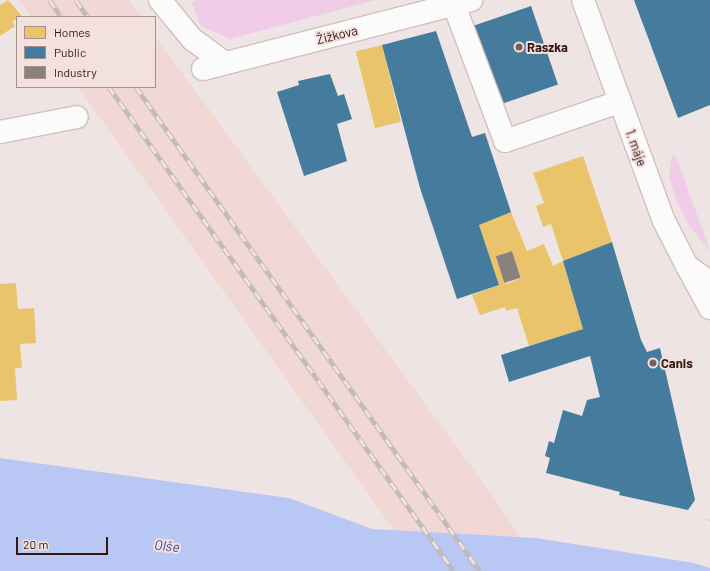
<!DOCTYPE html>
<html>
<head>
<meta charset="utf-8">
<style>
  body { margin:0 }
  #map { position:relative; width:710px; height:571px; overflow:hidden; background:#eee4e3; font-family:Barlow,sans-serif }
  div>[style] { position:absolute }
  .built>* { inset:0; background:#f2d8d5 }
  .green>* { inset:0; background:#f0cce9 }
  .water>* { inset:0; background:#b9c7f5 }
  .homes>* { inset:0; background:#e9c46a; transform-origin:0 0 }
  .public>* { inset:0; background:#457b9d; transform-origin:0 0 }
  .industry>* { inset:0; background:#8a817c; transform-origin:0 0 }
  .path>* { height:2.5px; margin-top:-1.25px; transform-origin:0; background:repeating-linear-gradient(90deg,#d5d1d1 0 1px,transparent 0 4px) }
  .roads { filter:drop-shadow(1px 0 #d4bfbc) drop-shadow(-1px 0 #d4bfbc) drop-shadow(0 1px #d4bfbc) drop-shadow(0 -1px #d4bfbc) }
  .minor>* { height:22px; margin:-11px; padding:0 11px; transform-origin:11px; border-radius:11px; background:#fcfbfb }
  .major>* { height:22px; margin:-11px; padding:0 11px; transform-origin:11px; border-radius:11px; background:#fcfbfb }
  .rail>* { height:4.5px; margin-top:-2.25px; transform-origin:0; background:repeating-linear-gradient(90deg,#f3e1de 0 9px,#bfbab9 0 18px); box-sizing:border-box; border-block:1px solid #bfbab9 }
  .dots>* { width:11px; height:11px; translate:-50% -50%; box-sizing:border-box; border:2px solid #f3e1de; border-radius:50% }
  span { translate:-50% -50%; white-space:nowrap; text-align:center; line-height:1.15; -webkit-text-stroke:4px #f3e1de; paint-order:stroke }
  .street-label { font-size:13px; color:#351612 }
  .poi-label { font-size:13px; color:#351612; font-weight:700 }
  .left { translate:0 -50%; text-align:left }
  .water-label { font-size:14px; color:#374f9c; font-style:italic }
  .legend { position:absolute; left:16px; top:16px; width:140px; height:72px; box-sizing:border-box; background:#f3e1de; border:1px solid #a7908c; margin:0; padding:5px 7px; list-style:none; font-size:12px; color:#351612 }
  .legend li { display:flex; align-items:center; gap:8px; height:20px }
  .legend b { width:20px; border:1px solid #a7908c }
  .scale { position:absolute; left:16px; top:537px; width:92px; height:18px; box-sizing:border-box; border:2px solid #351612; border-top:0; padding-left:5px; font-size:12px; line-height:14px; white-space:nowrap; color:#351612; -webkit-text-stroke:3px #f3e1de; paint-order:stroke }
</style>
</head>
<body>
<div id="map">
  <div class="built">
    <i style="clip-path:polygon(19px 0,129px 0,142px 17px,31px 17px)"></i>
    <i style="clip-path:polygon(155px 36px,490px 492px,543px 571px,423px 571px,78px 87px,155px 87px)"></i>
  </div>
  <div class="green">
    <i style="clip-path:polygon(197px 0,376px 0,230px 39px,201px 26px,191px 2px)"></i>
    <i style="clip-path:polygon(672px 155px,676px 156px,710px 251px,690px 227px,675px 197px,669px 177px)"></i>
  </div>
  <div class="water">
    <i style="clip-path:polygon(0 458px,289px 498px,372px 529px,536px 538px,694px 563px,710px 568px,710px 571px,0 571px)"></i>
  </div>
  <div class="homes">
    <i style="clip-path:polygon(8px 0,22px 16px,12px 22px,15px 26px,0 36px,0 5px)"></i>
    <i style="left:382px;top:45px;width:79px;height:27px;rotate:76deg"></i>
    <i style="clip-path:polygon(evenodd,583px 156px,612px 242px,563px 261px,583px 329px,529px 346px,517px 308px,506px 311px,505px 307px,480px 315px,472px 295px,499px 285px,479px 225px,511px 212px,527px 251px,544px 244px,553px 266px,563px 261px,551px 224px,543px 227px,536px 206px,544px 203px,533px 173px,583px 156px,512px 251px,521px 278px,506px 284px,496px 257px,512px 251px)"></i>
    <i style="clip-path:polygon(16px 283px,18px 309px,34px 308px,36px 343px,20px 344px,22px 368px,15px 368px,17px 400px,0 401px,0 284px)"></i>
  </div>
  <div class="public">
    <i style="clip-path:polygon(634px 0,710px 0,710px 105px,678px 118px)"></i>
    <i style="left:531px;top:6px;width:83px;height:60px;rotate:71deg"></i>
    <i style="clip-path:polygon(436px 31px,472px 137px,485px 133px,511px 212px,479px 225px,499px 285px,457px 299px,420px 188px,382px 45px)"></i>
    <i style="clip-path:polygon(330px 74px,338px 96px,344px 94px,352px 119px,337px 124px,347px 161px,304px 176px,277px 92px,299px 85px,298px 81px)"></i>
    <i style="clip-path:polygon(612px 242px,641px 340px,647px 352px,660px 348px,695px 500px,688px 510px,619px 495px,620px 492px,546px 473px,550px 458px,545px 456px,549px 441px,554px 443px,563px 410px,582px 416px,587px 400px,600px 397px,590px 356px,509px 382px,501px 355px,583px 329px,563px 261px)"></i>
  </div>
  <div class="industry">
    <i style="left:512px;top:251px;width:28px;height:17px;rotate:72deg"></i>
  </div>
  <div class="path">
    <i style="left:99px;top:104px;width:8px;rotate:-30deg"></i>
    <i style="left:705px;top:519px;width:5px;rotate:11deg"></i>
  </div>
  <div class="roads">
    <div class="minor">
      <i style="left:160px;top:0;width:50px;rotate:50.6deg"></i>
      <i style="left:192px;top:39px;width:41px;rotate:36deg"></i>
      <i style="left:454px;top:5px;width:145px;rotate:69.4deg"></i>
      <i style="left:505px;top:141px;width:120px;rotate:-18.9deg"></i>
      <i style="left:203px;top:69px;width:277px;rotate:-14.4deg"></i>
      <i style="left:0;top:132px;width:78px;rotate:-11deg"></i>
      <i style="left:687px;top:266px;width:48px;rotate:61.3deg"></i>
    </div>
    <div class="major">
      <i style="left:583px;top:0;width:235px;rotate:69.9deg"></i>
      <i style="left:664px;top:221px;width:51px;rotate:62.9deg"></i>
      <i style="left:687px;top:266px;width:29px;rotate:36deg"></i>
    </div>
  </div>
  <div class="rail">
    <i style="left:50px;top:0;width:20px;rotate:57deg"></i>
    <i style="left:76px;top:0;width:21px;rotate:55deg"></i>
    <i style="left:109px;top:87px;width:594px;rotate:54.52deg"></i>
    <i style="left:136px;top:87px;width:594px;rotate:54.6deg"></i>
  </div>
  <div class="dots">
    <i style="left:519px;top:47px;background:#765e5b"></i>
    <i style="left:653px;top:363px;background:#765e5b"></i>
  </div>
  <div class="street-label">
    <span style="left:337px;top:35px;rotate:-14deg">Žižkova</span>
    <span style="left:636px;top:148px;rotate:70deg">1. máje</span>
  </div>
  <div class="poi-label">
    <span class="left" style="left:527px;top:47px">Raszka</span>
    <span class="left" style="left:661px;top:363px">Canis</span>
  </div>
  <div class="water-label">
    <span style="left:167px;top:546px;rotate:6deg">Olše</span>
  </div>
  <ul class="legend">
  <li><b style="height:11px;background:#e9c46a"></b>Homes</li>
  <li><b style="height:11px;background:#457b9d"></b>Public</li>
  <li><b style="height:11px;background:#8a817c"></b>Industry</li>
  </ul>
  <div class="scale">20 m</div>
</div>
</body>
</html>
